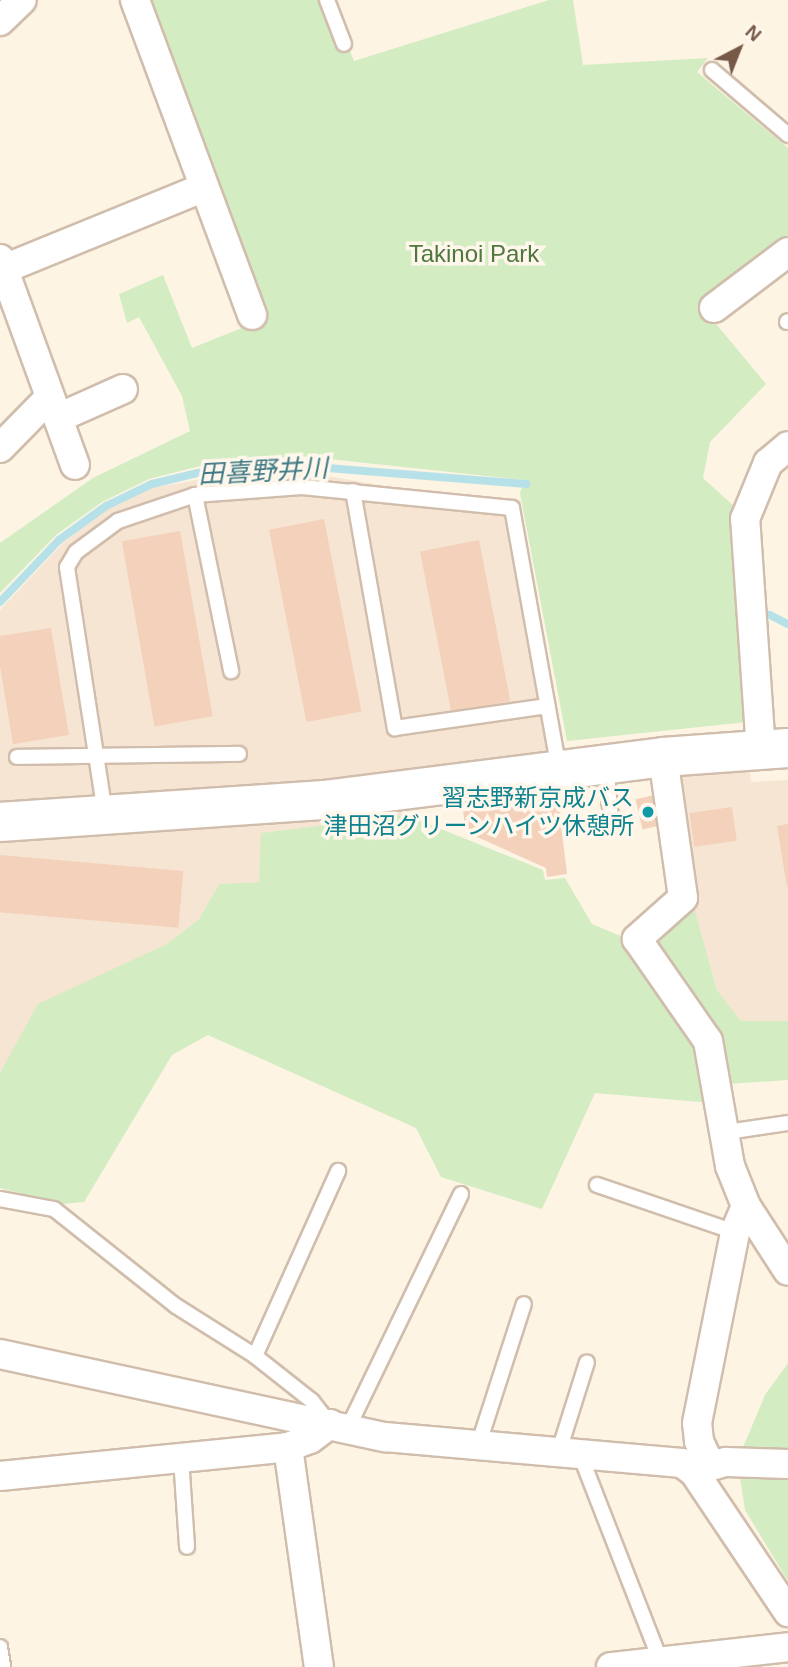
<!DOCTYPE html>
<html>
<head>
<meta charset="utf-8">
<style>
  body { margin:0 }
  #map { position:relative; width:788px; height:1667px; overflow:hidden; background:#fdf4e4; font-family:Arial,"Noto Sans JP",sans-serif }
  div>[style] { position:absolute }
  .residential>* { inset:0; background:#f5e5d2 }
  .green>* { inset:0; background:#d3ecc2 }
  .stream>* { height:8px; margin:-4px; padding:0 4px; transform-origin:4px; border-radius:4px; background:#b7e1e8 }
  .building>* { inset:0; background:#f4d1ba; transform-origin:0 0 }
  .roads { filter:drop-shadow(2px 0 #d1bdac) drop-shadow(-2px 0 #d1bdac) drop-shadow(0 2px #d1bdac) drop-shadow(0 -2px #d1bdac) }
  .lane>* { height:14px; margin:-7px; padding:0 7px; transform-origin:7px; border-radius:7px; background:#fff }
  .street>* { height:28px; margin:-14px; padding:0 14px; transform-origin:14px; border-radius:14px; background:#fff }
  .secondary>* { height:38px; margin:-19px; padding:0 19px; transform-origin:19px; border-radius:19px; background:#fff }
  .dots>* { width:19px; height:19px; translate:-50% -50%; box-sizing:border-box; border:4px solid #fff7eb; border-radius:50% }
  span { translate:-50% -50%; white-space:nowrap; text-align:center; line-height:1.15; -webkit-text-stroke:7px #fff7eb; paint-order:stroke }
  .park-label { font-size:24px; color:#4e783d }
  .culture-label { font-size:24px; color:#0d838f }
  .right { translate:-100% -50%; text-align:right }
  .water-label { font-size:26px; color:#3e7985; font-style:italic }
  .north { position:absolute; left:704px; top:14px; width:70px; height:70px; -webkit-text-stroke:5px #fff7eb; paint-order:stroke; rotate:42deg; font-size:19px; font-weight:700; line-height:28px; text-align:center; color:#775948 }
  .north::after { content:''; display:block; margin:auto; width:24px; height:32px; background:#775948; clip-path:polygon(50% 0,100% 100%,50% 72%,0 100%) }
</style>
</head>
<body>
<div id="map">
  <div class="residential">
    <i style="clip-path:polygon(304px 472px,512px 508px,557px 762px,746px 736px,751px 782px,788px 780px,788px 1021px,741px 1021px,717px 990px,693px 904px,669px 765px,406px 802px,406px 815px,262px 833px,259px 882px,219px 884px,199px 919px,167px 944px,119px 967px,15px 1049px,0 1073px,0 610px,63px 543px,107px 509px,152px 488px,207px 478px)"></i>
  </div>
  <div class="green">
    <i style="clip-path:polygon(138px 0,328px 0,354px 61px,549px 0,573px 0,583px 65px,708px 58px,697px 72px,788px 148px,788px 242px,702px 307px,766px 384px,710px 442px,703px 478px,735px 507px,747px 722px,567px 741px,520px 493px,525px 480px,301px 456px,204px 465px,149px 479px,102px 502px,56px 535px,0 593px,0 543px,93px 478px,190px 431px,182px 396px,139px 317px,127px 323px,119px 294px,163px 275px,192px 348px,259px 321px)"></i>
    <i style="clip-path:polygon(406px 815px,543px 870px,545px 880px,565px 878px,592px 924px,623px 937px,699px 1046px,712px 1103px,595px 1093px,542px 1209px,441px 1177px,416px 1128px,208px 1035px,172px 1055px,84px 1202px,63px 1204px,0 1188px,0 1073px,38px 1004px,167px 944px,199px 919px,219px 884px,259px 882px,261px 833px)"></i>
    <i style="clip-path:polygon(693px 904px,717px 990px,741px 1021px,788px 1021px,788px 1080px,728px 1084px,648px 941px)"></i>
    <i style="clip-path:polygon(788px 1363px,788px 1581px,745px 1510px,739px 1470px,741px 1452px,765px 1395px)"></i>
  </div>
  <div class="stream">
    <i style="left:0;top:602px;width:86px;rotate:-46.4deg"></i>
    <i style="left:59px;top:540px;width:58px;rotate:-35.9deg"></i>
    <i style="left:106px;top:506px;width:51px;rotate:-25.6deg"></i>
    <i style="left:152px;top:484px;width:56px;rotate:-13.5deg"></i>
    <i style="left:206px;top:471px;width:97px;rotate:-3deg"></i>
    <i style="left:303px;top:466px;width:224px;rotate:4.6deg"></i>
    <i style="left:770px;top:615px;width:20px;rotate:27deg"></i>
  </div>
  <div class="building">
    <i style="left:324px;top:519px;width:196px;height:56px;rotate:79deg"></i>
    <i style="left:180px;top:531px;width:188px;height:59px;rotate:80deg"></i>
    <i style="left:479px;top:540px;width:164px;height:60px;rotate:79deg"></i>
    <i style="clip-path:polygon(51px 628px,69px 735px,13px 744px,0 666px,0 636px)"></i>
    <i style="left:654px;top:795px;width:31px;height:19px;rotate:77deg"></i>
    <i style="clip-path:polygon(558px 800px,567px 874px,547px 877px,546px 868px,466px 832px,463px 811px)"></i>
    <i style="left:732px;top:807px;width:34px;height:43px;rotate:82deg"></i>
    <i style="clip-path:polygon(788px 824px,788px 886px,787px 887px,777px 826px)"></i>
    <i style="left:0;top:855px;width:184px;height:57px;rotate:5deg"></i>
  </div>
  <div class="roads">
    <div class="lane">
      <i style="left:327px;top:0;width:47px;rotate:68.9deg"></i>
      <i style="left:712px;top:70px;width:100px;rotate:40.5deg"></i>
      <i style="left:787px;top:322px;width:1px;rotate:-45deg"></i>
      <i style="left:353px;top:491px;width:241px;rotate:80deg"></i>
      <i style="left:395px;top:728px;width:154px;rotate:-8.2deg"></i>
      <i style="left:195px;top:495px;width:180px;rotate:78.4deg"></i>
      <i style="left:17px;top:757px;width:222px;rotate:-0.8deg"></i>
      <i style="left:606px;top:765px;width:54px;rotate:84.7deg"></i>
      <i style="left:105px;top:813px;width:249px;rotate:-98.8deg"></i>
      <i style="left:67px;top:567px;width:17px;rotate:-59deg"></i>
      <i style="left:76px;top:552px;width:52px;rotate:-36.4deg"></i>
      <i style="left:118px;top:521px;width:81px;rotate:-18.7deg"></i>
      <i style="left:195px;top:495px;width:107px;rotate:-4.3deg"></i>
      <i style="left:302px;top:487px;width:211px;rotate:5.7deg"></i>
      <i style="left:512px;top:508px;width:266px;rotate:79.8deg"></i>
      <i style="left:727px;top:1132px;width:62px;rotate:-8.4deg"></i>
      <i style="left:597px;top:1185px;width:146px;rotate:18.8deg"></i>
      <i style="left:0;top:1199px;width:55px;rotate:10.5deg"></i>
      <i style="left:54px;top:1209px;width:156px;rotate:38.5deg"></i>
      <i style="left:176px;top:1306px;width:93px;rotate:32.3deg"></i>
      <i style="left:255px;top:1356px;width:73px;rotate:38.3deg"></i>
      <i style="left:312px;top:1401px;width:28px;rotate:52deg"></i>
      <i style="left:255px;top:1356px;width:203px;rotate:-65.8deg"></i>
      <i style="left:347px;top:1430px;width:262px;rotate:-64.2deg"></i>
      <i style="left:478px;top:1446px;width:149px;rotate:-72.1deg"></i>
      <i style="left:558px;top:1454px;width:96px;rotate:-72.5deg"></i>
      <i style="left:581px;top:1457px;width:218px;rotate:68.7deg"></i>
      <i style="left:181px;top:1458px;width:89px;rotate:86.1deg"></i>
      <i style="left:0;top:1647px;width:20px;rotate:81deg"></i>
    </div>
    <div class="street">
      <i style="left:135px;top:0;width:336px;rotate:69.6deg"></i>
      <i style="left:0;top:21px;width:30px;rotate:-44deg"></i>
      <i style="left:0;top:259px;width:219px;rotate:70deg"></i>
      <i style="left:4px;top:269px;width:214px;rotate:-22.2deg"></i>
      <i style="left:714px;top:308px;width:93px;rotate:-37.1deg"></i>
      <i style="left:58px;top:418px;width:71px;rotate:-24deg"></i>
      <i style="left:0;top:448px;width:71px;rotate:-45.6deg"></i>
      <i style="left:761px;top:751px;width:233px;rotate:-93.9deg"></i>
      <i style="left:745px;top:519px;width:61px;rotate:-67.7deg"></i>
      <i style="left:768px;top:463px;width:26px;rotate:-40deg"></i>
      <i style="left:663px;top:757px;width:142px;rotate:81.9deg"></i>
      <i style="left:683px;top:898px;width:62px;rotate:138.3deg"></i>
      <i style="left:637px;top:939px;width:124px;rotate:55.2deg"></i>
      <i style="left:708px;top:1041px;width:127px;rotate:80deg"></i>
      <i style="left:730px;top:1166px;width:43px;rotate:68.2deg"></i>
      <i style="left:746px;top:1206px;width:77px;rotate:57.1deg"></i>
      <i style="left:0;top:1354px;width:394px;rotate:12.2deg"></i>
      <i style="left:385px;top:1437px;width:298px;rotate:5deg"></i>
      <i style="left:682px;top:1463px;width:15px;rotate:37deg"></i>
      <i style="left:694px;top:1472px;width:169px;rotate:56.1deg"></i>
      <i style="left:288px;top:1447px;width:222px;rotate:82deg"></i>
      <i style="left:710px;top:1465px;width:26px;rotate:-115deg"></i>
      <i style="left:699px;top:1441px;width:18px;rotate:-96deg"></i>
      <i style="left:697px;top:1423px;width:195px;rotate:-78.7deg"></i>
      <i style="left:735px;top:1232px;width:28px;rotate:-67deg"></i>
      <i style="left:694px;top:1471px;width:33px;rotate:-16deg"></i>
      <i style="left:726px;top:1462px;width:62px;rotate:1.8deg"></i>
      <i style="left:0;top:1476px;width:289px;rotate:-5.7deg"></i>
      <i style="left:288px;top:1447px;width:23px;rotate:-20deg"></i>
      <i style="left:310px;top:1439px;width:25px;rotate:-37deg"></i>
      <i style="left:611px;top:1667px;width:178px;rotate:-6.4deg"></i>
    </div>
    <div class="secondary">
      <i style="left:0;top:822px;width:325px;rotate:-3.9deg"></i>
      <i style="left:324px;top:800px;width:342px;rotate:-7.2deg"></i>
      <i style="left:663px;top:757px;width:125px;rotate:-4.1deg"></i>
    </div>
  </div>
  <div class="dots">
    <i style="left:648px;top:812px;background:#0f9aa8"></i>
  </div>
  <div class="park-label">
    <span style="left:474px;top:254px">Takinoi Park</span>
  </div>
  <div class="culture-label">
    <span class="right" style="left:634px;top:812px">習志野新京成バス<br>津田沼グリーンハイツ休憩所</span>
  </div>
  <div class="water-label">
    <span style="left:263px;top:472px;rotate:-3deg">田喜野井川</span>
  </div>
  <div class="north">N</div>
</div>
</body>
</html>
